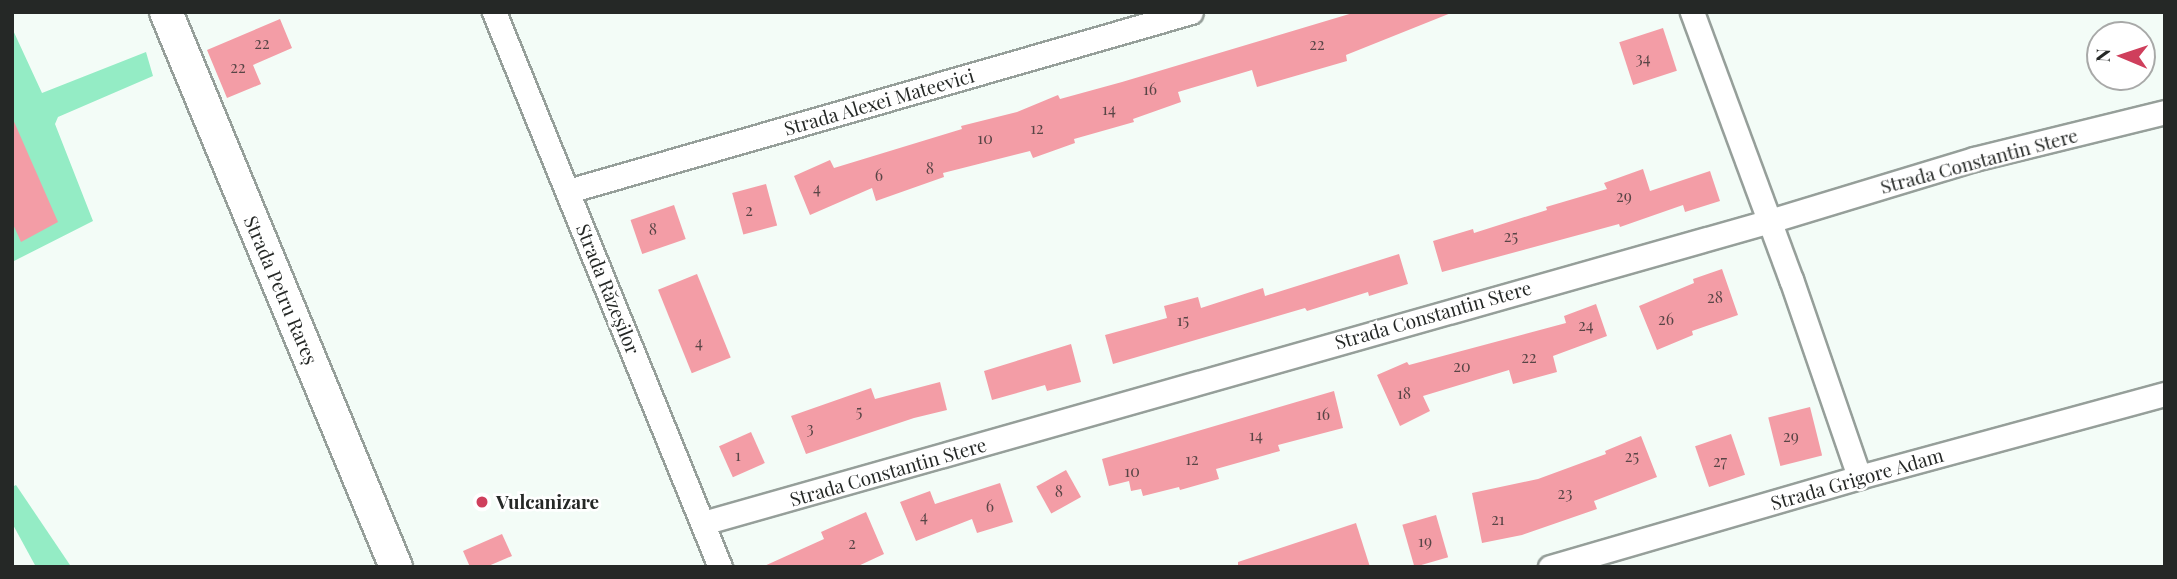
<!DOCTYPE html>
<html>
<head>
<meta charset="utf-8">
<style>
  body { margin:0 }
  #map { position:relative; width:2177px; height:579px; overflow:hidden; background:#f3fcf7; font-family:"Playfair Display",serif }
  div>[style] { position:absolute }
  .green>* { inset:0; background:#94ecc5 }
  .building>* { inset:0; background:#f39da6; transform-origin:0 0 }
  .roads { filter:drop-shadow(2px 0 #969f9a) drop-shadow(-2px 0 #969f9a) drop-shadow(0 2px #969f9a) drop-shadow(0 -2px #969f9a) }
  .minor>* { height:23px; margin:-11.5px; padding:0 11.5px; transform-origin:11.5px; border-radius:11.5px; background:#fff }
  .secondary>* { height:32px; margin:-16px; padding:0 16px; transform-origin:16px; border-radius:16px; background:#fff }
  .dots>* { width:19px; height:19px; translate:-50% -50%; box-sizing:border-box; border:4px solid #fff; border-radius:50% }
  span { translate:-50% -50%; white-space:nowrap; text-align:center; line-height:1.15; -webkit-text-stroke:5px #fff; paint-order:stroke }
  .number-label { font-size:16px; color:#584546 }
  .number-label span { -webkit-text-stroke-width:0 }
  .street-label { font-size:19px; color:#252826 }
  .poi-label { font-size:19px; color:#252826; font-weight:700 }
  .left { translate:0 -50%; text-align:left }
  .frame { position:absolute; inset:0; border:14px solid #252826; pointer-events:none }
  .north { position:absolute; left:2086px; top:21px; width:70px; height:70px; box-sizing:border-box; background:#fff; border:2px solid #a8a9a8; border-radius:50%; rotate:272deg; font-size:19px; font-weight:700; line-height:28px; text-align:center; color:#252826 }
  .north::after { content:''; display:block; margin:auto; width:24px; height:32px; background:#cf3f5c; clip-path:polygon(50% 0,100% 100%,50% 72%,0 100%) }
</style>
</head>
<body>
<div id="map">
  <div class="green">
    <i style="clip-path:polygon(12px 28px,42px 93px,146px 52px,153px 76px,58px 117px,55px 124px,93px 221px,12px 262px)"></i>
    <i style="clip-path:polygon(16px 485px,70px 565px,71px 567px,36px 567px,12px 523px,12px 487px)"></i>
  </div>
  <div class="building">
    <i style="clip-path:polygon(1356px 12px,1451px 13px,1346px 55px,1347px 61px,1257px 87px,1252px 70px,1178px 92px,1181px 102px,1133px 119px,1134px 122px,1074px 139px,1075px 143px,1033px 158px,1030px 151px,943px 173px,944px 177px,876px 201px,872px 188px,810px 215px,794px 176px,830px 160px,834px 168px,962px 129px,961px 126px,1017px 112px,1058px 95px,1060px 99px,1122px 82px)"></i>
    <i style="clip-path:polygon(280px 19px,292px 48px,253px 65px,261px 84px,227px 98px,207px 50px)"></i>
    <i style="left:1663px;top:28px;width:45px;height:46px;rotate:72deg"></i>
    <i style="clip-path:polygon(12px 117px,58px 222px,21px 242px,12px 222px)"></i>
    <i style="clip-path:polygon(1643px 169px,1650px 191px,1710px 171px,1720px 201px,1685px 212px,1683px 205px,1620px 227px,1619px 224px,1442px 272px,1433px 241px,1473px 229px,1474px 233px,1547px 210px,1546px 207px,1607px 189px,1604px 183px)"></i>
    <i style="left:766px;top:184px;width:43px;height:35px;rotate:75deg"></i>
    <i style="left:674px;top:205px;width:36px;height:46px;rotate:71deg"></i>
    <i style="clip-path:polygon(1399px 254px,1408px 284px,1369px 296px,1368px 292px,1307px 311px,1305px 308px,1113px 364px,1105px 335px,1167px 318px,1164px 306px,1198px 297px,1201px 308px,1263px 288px,1265px 296px)"></i>
    <i style="clip-path:polygon(1722px 269px,1738px 315px,1692px 331px,1693px 335px,1657px 350px,1639px 306px,1694px 283px,1693px 279px)"></i>
    <i style="left:697px;top:274px;width:90px;height:42px;rotate:68deg"></i>
    <i style="clip-path:polygon(1596px 304px,1607px 336px,1553px 356px,1557px 372px,1513px 384px,1509px 370px,1423px 396px,1430px 411px,1400px 426px,1377px 375px,1407px 362px,1409px 365px,1566px 323px,1564px 316px)"></i>
    <i style="clip-path:polygon(1071px 344px,1081px 382px,1047px 391px,1045px 385px,992px 400px,984px 371px)"></i>
    <i style="clip-path:polygon(940px 382px,947px 410px,914px 418px,806px 454px,791px 416px,871px 388px,875px 399px)"></i>
    <i style="clip-path:polygon(1334px 391px,1343px 428px,1278px 445px,1280px 451px,1216px 469px,1219px 479px,1180px 490px,1179px 487px,1143px 496px,1141px 489px,1131px 491px,1129px 481px,1109px 486px,1102px 459px)"></i>
    <i style="left:1810px;top:407px;width:50px;height:43px;rotate:76deg"></i>
    <i style="left:751px;top:432px;width:34px;height:35px;rotate:66deg"></i>
    <i style="left:1731px;top:434px;width:43px;height:38px;rotate:71deg"></i>
    <i style="clip-path:polygon(1641px 436px,1657px 477px,1594px 501px,1597px 509px,1522px 535px,1482px 543px,1472px 493px,1538px 479px,1606px 454px,1605px 451px)"></i>
    <i style="left:1066px;top:470px;width:31px;height:34px;rotate:61deg"></i>
    <i style="clip-path:polygon(1000px 483px,1013px 522px,977px 533px,972px 519px,916px 541px,900px 502px,930px 491px,935px 504px)"></i>
    <i style="clip-path:polygon(866px 512px,884px 554px,856px 567px,762px 567px,824px 539px,821px 532px)"></i>
    <i style="left:1436px;top:515px;width:44px;height:35px;rotate:74deg"></i>
    <i style="clip-path:polygon(1356px 523px,1370px 567px,1238px 567px,1238px 562px)"></i>
    <i style="clip-path:polygon(502px 534px,512px 556px,486px 567px,470px 567px,463px 551px)"></i>
  </div>
  <div class="roads">
    <div class="minor">
      <i style="left:494px;top:12px;width:599px;rotate:67.84deg"></i>
      <i style="left:1692px;top:12px;width:285px;rotate:69.7deg"></i>
      <i style="left:1791px;top:279px;width:209px;rotate:71deg"></i>
      <i style="left:568px;top:191px;width:648px;rotate:-16.03deg"></i>
      <i style="left:703px;top:523px;width:1109px;rotate:-15.8deg"></i>
      <i style="left:1770px;top:221px;width:213px;rotate:-16.9deg"></i>
      <i style="left:1974px;top:159px;width:197px;rotate:-13.8deg"></i>
      <i style="left:1550px;top:567px;width:322px;rotate:-16.2deg"></i>
      <i style="left:1859px;top:477px;width:317px;rotate:-15.2deg"></i>
    </div>
    <div class="secondary">
      <i style="left:166px;top:12px;width:601px;rotate:67.49deg"></i>
    </div>
  </div>
  <div class="dots">
    <i style="left:482px;top:502px;background:#cf3f5c"></i>
  </div>
  <div class="number-label">
    <span style="left:262px;top:43px">22</span>
    <span style="left:1317px;top:44px">22</span>
    <span style="left:1643px;top:58px">34</span>
    <span style="left:238px;top:67px">22</span>
    <span style="left:1150px;top:89px">16</span>
    <span style="left:1109px;top:109px">14</span>
    <span style="left:1037px;top:128px">12</span>
    <span style="left:985px;top:138px">10</span>
    <span style="left:930px;top:168px">8</span>
    <span style="left:879px;top:175px">6</span>
    <span style="left:817px;top:188px">4</span>
    <span style="left:1624px;top:196px">29</span>
    <span style="left:749px;top:210px">2</span>
    <span style="left:653px;top:229px">8</span>
    <span style="left:1511px;top:236px">25</span>
    <span style="left:1715px;top:297px">28</span>
    <span style="left:1666px;top:319px">26</span>
    <span style="left:1183px;top:320px">15</span>
    <span style="left:1586px;top:325px">24</span>
    <span style="left:699px;top:342px">4</span>
    <span style="left:1529px;top:357px">22</span>
    <span style="left:1462px;top:366px">20</span>
    <span style="left:1404px;top:393px">18</span>
    <span style="left:859px;top:411px">5</span>
    <span style="left:1323px;top:414px">16</span>
    <span style="left:810px;top:428px">3</span>
    <span style="left:1256px;top:435px">14</span>
    <span style="left:1791px;top:436px">29</span>
    <span style="left:738px;top:455px">1</span>
    <span style="left:1632px;top:456px">25</span>
    <span style="left:1192px;top:459px">12</span>
    <span style="left:1720px;top:461px">27</span>
    <span style="left:1132px;top:471px">10</span>
    <span style="left:1059px;top:491px">8</span>
    <span style="left:1565px;top:493px">23</span>
    <span style="left:990px;top:506px">6</span>
    <span style="left:924px;top:516px">4</span>
    <span style="left:1498px;top:519px">21</span>
    <span style="left:1425px;top:541px">19</span>
    <span style="left:852px;top:543px">2</span>
  </div>
  <div class="street-label">
    <span style="left:879px;top:102px;rotate:-16deg">Strada Alexei Mateevici</span>
    <span style="left:1979px;top:161px;rotate:-15deg">Strada Constantin Stere</span>
    <span style="left:608px;top:289px;rotate:68deg">Strada Răzeşilor</span>
    <span style="left:281px;top:290px;rotate:67deg">Strada Petru Rareș</span>
    <span style="left:1433px;top:315px;rotate:-16deg">Strada Constantin Stere</span>
    <span style="left:888px;top:472px;rotate:-16deg">Strada Constantin Stere</span>
    <span style="left:1857px;top:479px;rotate:-16deg">Strada Grigore Adam</span>
  </div>
  <div class="poi-label">
    <span class="left" style="left:496px;top:502px">Vulcanizare</span>
  </div>
  <div class="frame"></div>
  <div class="north">N</div>
</div>
</body>
</html>
